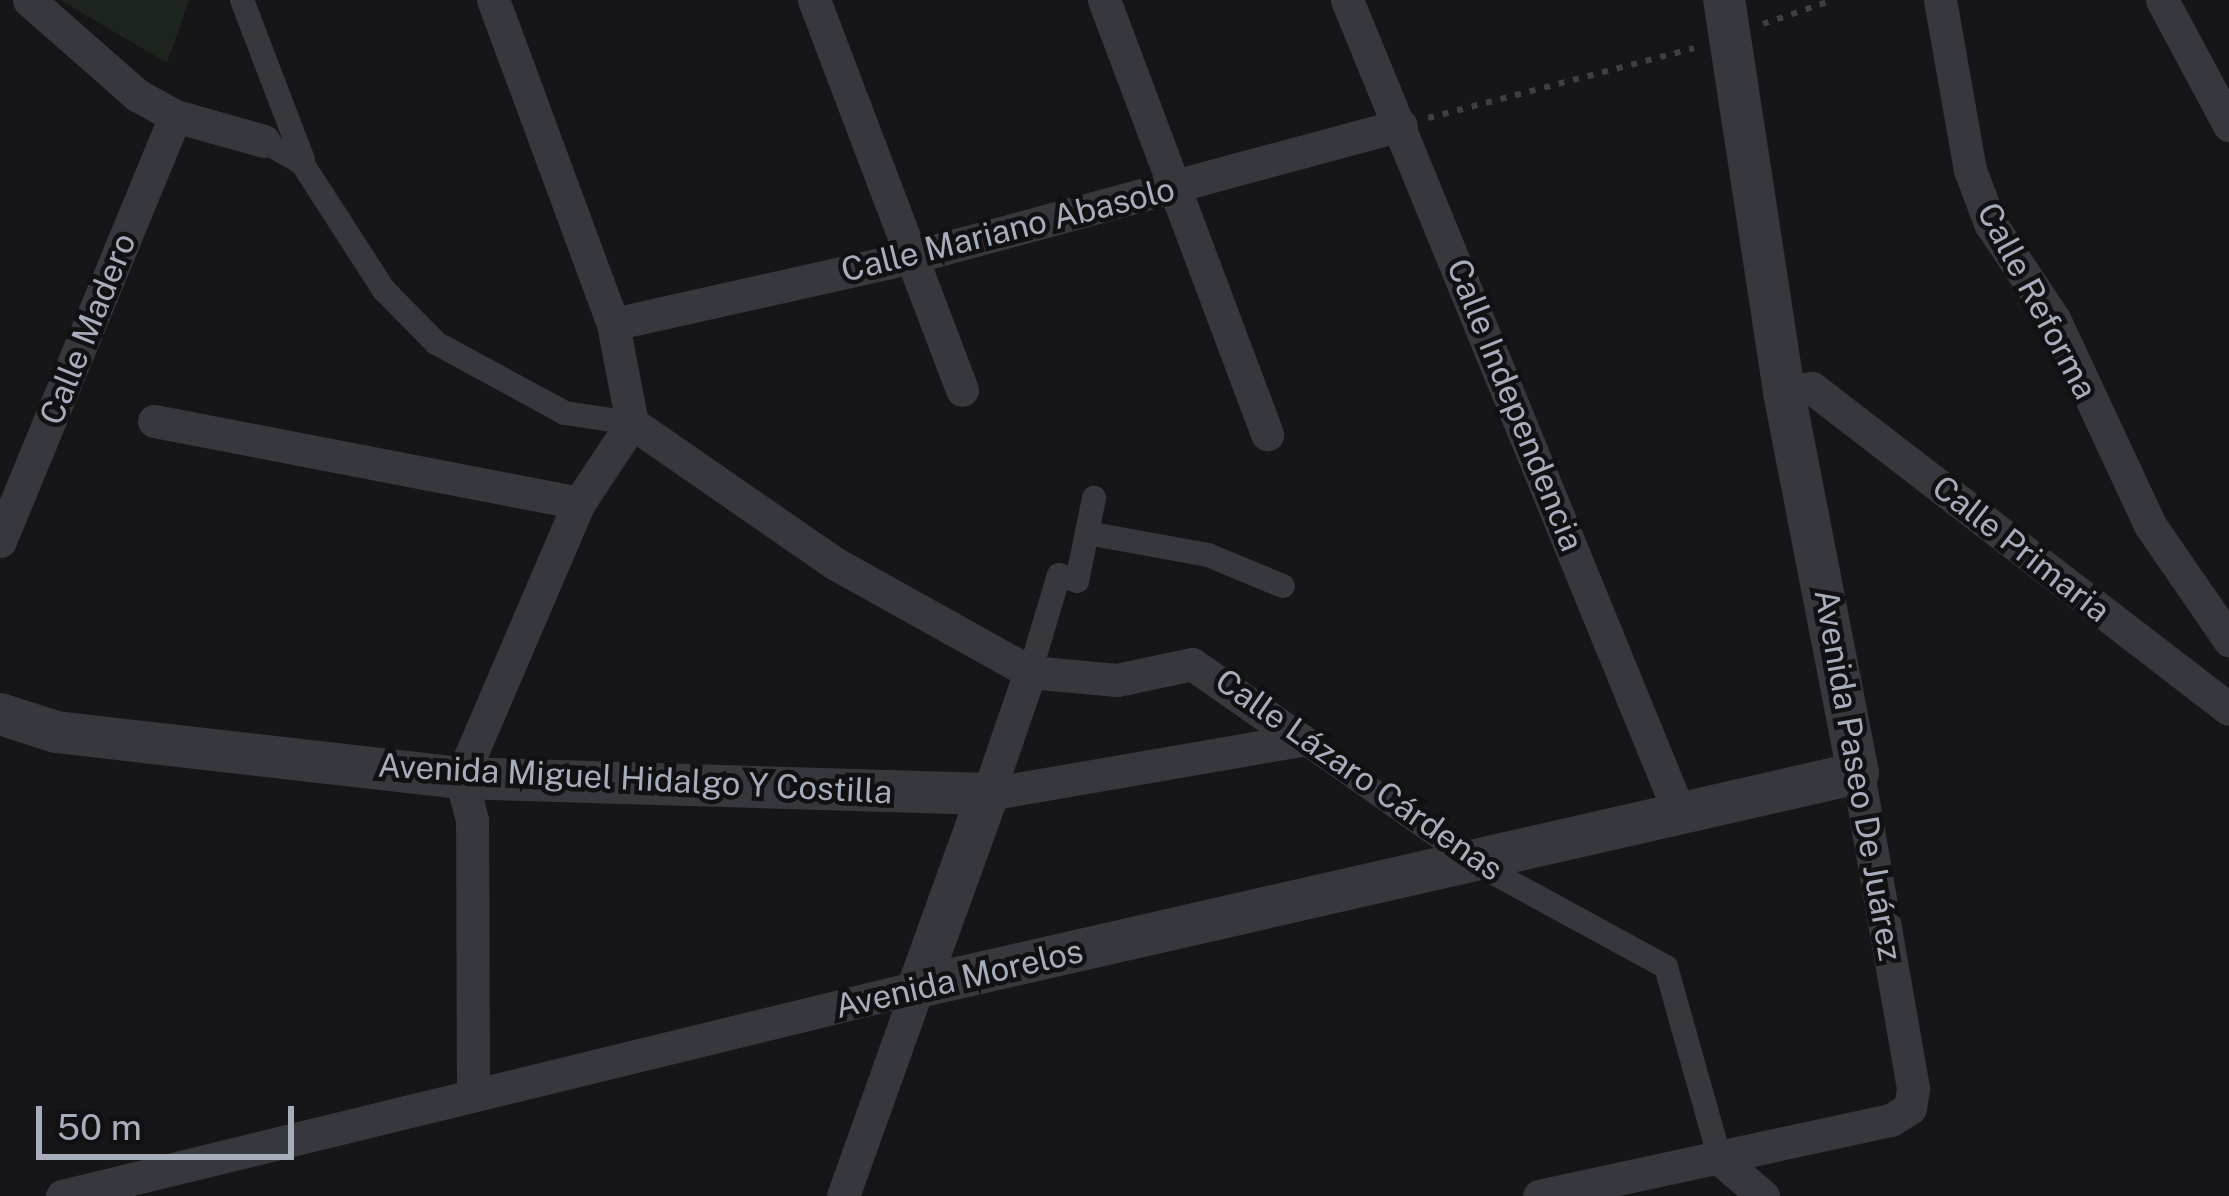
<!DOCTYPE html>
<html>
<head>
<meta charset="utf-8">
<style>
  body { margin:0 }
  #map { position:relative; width:2229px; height:1196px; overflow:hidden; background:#161619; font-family:"Public Sans",sans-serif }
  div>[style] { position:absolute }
  .green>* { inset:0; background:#1c241d }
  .path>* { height:6px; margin-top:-3px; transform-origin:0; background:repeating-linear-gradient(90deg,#3d3f45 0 6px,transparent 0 15px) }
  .pedestrian>* { height:24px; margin:-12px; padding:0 12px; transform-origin:12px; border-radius:12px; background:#37383e }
  .minor>* { height:33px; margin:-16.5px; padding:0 16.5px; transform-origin:16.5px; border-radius:16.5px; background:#37383e }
  .tertiary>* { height:42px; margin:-21px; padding:0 21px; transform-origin:21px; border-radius:21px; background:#37383e }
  span { translate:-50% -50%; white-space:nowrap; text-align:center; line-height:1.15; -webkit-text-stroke:9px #111114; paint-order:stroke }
  .street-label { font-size:33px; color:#a7adba }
  .scale { position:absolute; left:36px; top:1106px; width:258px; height:54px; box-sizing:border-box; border:6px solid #a7adba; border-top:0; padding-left:15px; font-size:36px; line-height:42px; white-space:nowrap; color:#a7adba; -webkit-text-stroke:9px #111114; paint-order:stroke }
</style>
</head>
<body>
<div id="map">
  <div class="green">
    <i style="clip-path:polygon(60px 0,189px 0,167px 63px)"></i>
  </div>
  <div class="path">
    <i style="left:1763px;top:24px;width:74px;rotate:-18.9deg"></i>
    <i style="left:1428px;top:118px;width:275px;rotate:-14.7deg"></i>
  </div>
  <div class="pedestrian">
    <i style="left:242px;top:0;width:171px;rotate:69.1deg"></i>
    <i style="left:264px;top:141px;width:44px;rotate:30.1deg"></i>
    <i style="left:302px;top:163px;width:151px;rotate:57.2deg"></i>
    <i style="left:384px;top:290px;width:74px;rotate:45.5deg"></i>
    <i style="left:436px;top:343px;width:147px;rotate:28.5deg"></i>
    <i style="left:565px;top:413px;width:68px;rotate:8.5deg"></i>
    <i style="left:1087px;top:533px;width:123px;rotate:10.3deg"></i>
    <i style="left:1208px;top:555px;width:81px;rotate:22.5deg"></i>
    <i style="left:1030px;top:672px;width:101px;rotate:-73.4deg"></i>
    <i style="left:1059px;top:575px;width:19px;rotate:18deg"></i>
    <i style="left:1077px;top:581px;width:85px;rotate:-78.4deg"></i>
    <i style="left:1301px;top:740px;width:218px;rotate:35.1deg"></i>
    <i style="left:1479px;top:865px;width:213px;rotate:28.6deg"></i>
    <i style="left:1666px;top:967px;width:199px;rotate:74.3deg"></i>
  </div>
  <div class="minor">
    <i style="left:29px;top:0;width:144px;rotate:41.3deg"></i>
    <i style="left:137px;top:95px;width:43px;rotate:28.9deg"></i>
    <i style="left:175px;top:116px;width:92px;rotate:15.7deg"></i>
    <i style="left:814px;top:0;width:417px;rotate:69.2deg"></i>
    <i style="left:1104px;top:0;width:464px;rotate:69.4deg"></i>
    <i style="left:1347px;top:0;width:877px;rotate:67.76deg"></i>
    <i style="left:1940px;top:0;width:173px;rotate:80deg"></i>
    <i style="left:1970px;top:170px;width:57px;rotate:69.3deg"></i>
    <i style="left:1990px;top:223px;width:115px;rotate:56.3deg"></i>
    <i style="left:2054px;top:319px;width:227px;rotate:65deg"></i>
    <i style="left:2150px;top:525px;width:140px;rotate:55.5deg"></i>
    <i style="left:2162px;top:0;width:142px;rotate:61.8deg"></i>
    <i style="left:613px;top:324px;width:311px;rotate:-12.6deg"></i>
    <i style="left:916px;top:256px;width:502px;rotate:-15.12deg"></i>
    <i style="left:1784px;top:391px;width:28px;rotate:-6deg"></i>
    <i style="left:1812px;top:388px;width:526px;rotate:37.59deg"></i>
    <i style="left:154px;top:421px;width:433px;rotate:10.9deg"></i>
    <i style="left:632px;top:423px;width:248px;rotate:34.7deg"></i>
    <i style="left:836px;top:564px;width:222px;rotate:29.1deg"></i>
    <i style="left:1030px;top:672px;width:87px;rotate:5.3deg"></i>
    <i style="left:1117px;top:680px;width:77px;rotate:-12deg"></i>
    <i style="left:1192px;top:664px;width:133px;rotate:34.9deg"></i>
    <i style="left:0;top:541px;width:460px;rotate:-67.6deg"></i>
    <i style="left:1030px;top:672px;width:129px;rotate:109deg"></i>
    <i style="left:988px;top:794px;width:318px;rotate:-9.8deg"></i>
    <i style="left:473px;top:1090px;width:270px;rotate:-90.2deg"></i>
    <i style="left:472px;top:820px;width:43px;rotate:-104.7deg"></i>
    <i style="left:461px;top:778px;width:299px;rotate:-66.8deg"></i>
    <i style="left:579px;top:503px;width:96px;rotate:-56.5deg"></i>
    <i style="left:632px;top:423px;width:101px;rotate:-100.9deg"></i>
    <i style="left:613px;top:324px;width:346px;rotate:-110.3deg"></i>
    <i style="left:1720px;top:1159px;width:57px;rotate:40.7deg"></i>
    <i style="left:62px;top:1196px;width:881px;rotate:-13.72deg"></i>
    <i style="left:843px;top:1196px;width:222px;rotate:-70.3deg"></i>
    <i style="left:1539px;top:1196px;width:360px;rotate:-12.2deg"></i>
    <i style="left:1891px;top:1120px;width:22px;rotate:-32deg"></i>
    <i style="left:1910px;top:1108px;width:20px;rotate:-81deg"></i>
    <i style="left:1913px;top:1088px;width:320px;rotate:-99.9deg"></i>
  </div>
  <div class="tertiary">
    <i style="left:0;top:714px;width:59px;rotate:17.8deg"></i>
    <i style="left:56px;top:732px;width:408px;rotate:6.5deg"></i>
    <i style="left:461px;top:778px;width:527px;rotate:1.74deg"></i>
    <i style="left:988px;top:794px;width:205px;rotate:109.9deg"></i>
    <i style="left:918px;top:987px;width:964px;rotate:-12.83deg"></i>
    <i style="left:1858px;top:773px;width:389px;rotate:-101deg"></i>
    <i style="left:1784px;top:391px;width:396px;rotate:-98.7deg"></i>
  </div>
  <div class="street-label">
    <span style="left:1008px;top:230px;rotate:-14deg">Calle Mariano Abasolo</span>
    <span style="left:2037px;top:301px;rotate:62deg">Calle Reforma</span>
    <span style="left:88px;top:329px;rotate:-68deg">Calle Madero</span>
    <span style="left:1515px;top:405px;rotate:68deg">Calle Independencia</span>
    <span style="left:2021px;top:549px;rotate:38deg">Calle Primaria</span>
    <span style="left:1359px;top:775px;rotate:35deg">Calle Lázaro Cárdenas</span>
    <span style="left:1858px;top:775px;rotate:80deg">Avenida Paseo De Juárez</span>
    <span style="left:635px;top:779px;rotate:3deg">Avenida Miguel Hidalgo Y Costilla</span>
    <span style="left:959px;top:979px;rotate:-13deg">Avenida Morelos</span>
  </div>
  <div class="scale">50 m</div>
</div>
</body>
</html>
